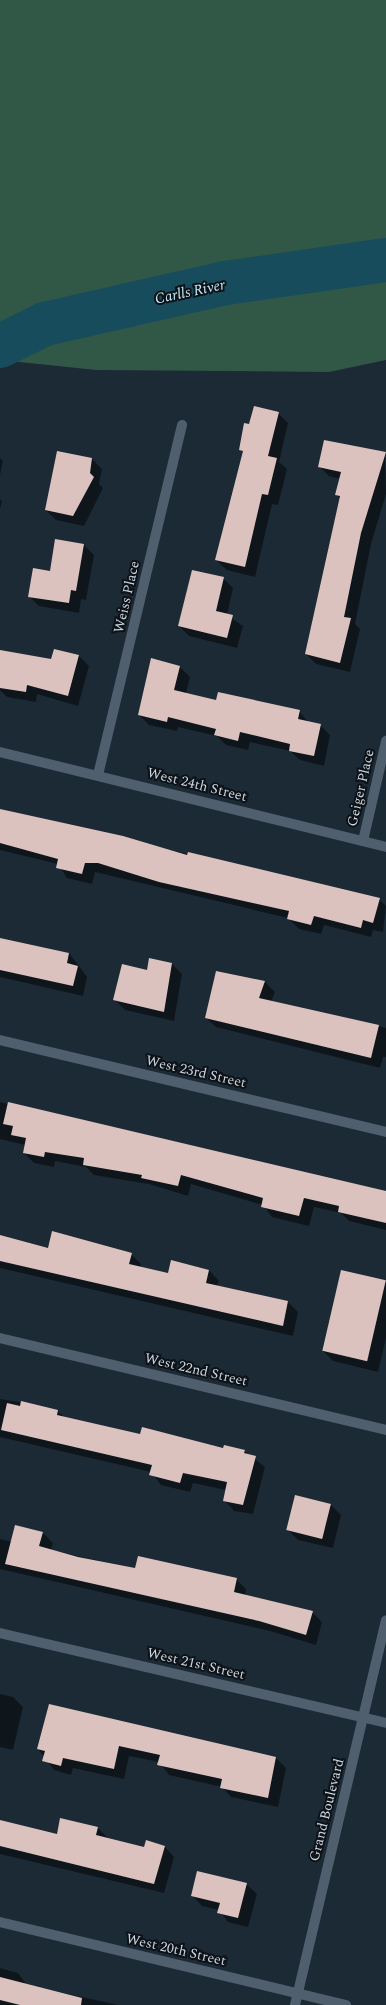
<!DOCTYPE html>
<html>
<head>
<meta charset="utf-8">
<style>
  body { margin:0 }
  #map { position:relative; width:386px; height:2005px; overflow:hidden; background:#1c2a36; font-family:Spectral,serif }
  div>[style] { position:absolute }
  .green>* { inset:0; background:#315746 }
  .shadow>* { inset:0; background:#0007 }
  .river>* { height:44px; margin:-22px; padding:0 22px; transform-origin:22px; border-radius:22px; background:#174c5d }
  .building>* { inset:0; background:#dbc2be; transform-origin:0 0 }
  .street>* { height:10px; margin:-5px; padding:0 5px; transform-origin:5px; border-radius:5px; background:#505f6d }
  .secondary>* { height:10px; margin:-5px; padding:0 5px; transform-origin:5px; border-radius:5px; background:#505f6d }
  span { translate:-50% -50%; white-space:nowrap; text-align:center; line-height:1.15; -webkit-text-stroke:4px #0c1217; paint-order:stroke }
  .street-label { font-size:14px; color:#cdd6de }
  .water-label { font-size:15px; color:#c5eaf8; font-style:italic }
</style>
</head>
<body>
<div id="map">
  <div class="green">
    <i style="clip-path:polygon(0 0,386px 0,386px 360px,329px 372px,96px 370px,0 360px)"></i>
  </div>
  <div class="shadow">
    <i style="clip-path:polygon(278px 413px,288px 423px,279px 462px,287px 469px,278px 505px,272px 504px,255px 577px,227px 570px,216px 560px,244px 453px,240px 449px,250px 426px)"></i>
    <i style="clip-path:polygon(385px 453px,386px 494px,371px 544px,355px 624px,360px 629px,350px 672px,316px 664px,306px 654px,341px 499px,336px 495px,340px 479px,329px 476px,319px 466px)"></i>
    <i style="clip-path:polygon(0 458px,3px 461px,0 475px)"></i>
    <i style="clip-path:polygon(92px 459px,102px 469px,99px 484px,103px 488px,84px 526px,56px 520px,46px 510px)"></i>
    <i style="clip-path:polygon(0 499px,2px 501px,0 509px)"></i>
    <i style="clip-path:polygon(84px 545px,94px 555px,86px 600px,81px 599px,79px 613px,39px 606px,29px 596px)"></i>
    <i style="clip-path:polygon(223px 578px,233px 588px,227px 615px,243px 626px,237px 648px,189px 636px,179px 626px)"></i>
    <i style="clip-path:polygon(55px 650px,79px 656px,89px 666px,78px 706px,37px 694px,36px 702px,7px 697px,0 690px,0 651px,52px 660px)"></i>
    <i style="clip-path:polygon(180px 667px,190px 677px,186px 693px,217px 701px,299px 711px,309px 723px,320px 725px,330px 735px,324px 766px,300px 760px,290px 751px,250px 742px,248px 750px,226px 745px,217px 736px,178px 727px,177px 731px,149px 725px,139px 715px)"></i>
    <i style="clip-path:polygon(0 810px,379px 899px,386px 906px,383px 932px,373px 930px,371px 937px,324px 925px,321px 934px,299px 929px,288px 918px,95px 872px,92px 884px,67px 878px,58px 864px,0 850px)"></i>
    <i style="clip-path:polygon(0 938px,69px 953px,87px 977px,83px 996px,0 977px)"></i>
    <i style="clip-path:polygon(172px 964px,182px 974px,174px 1021px,125px 1010px,115px 1000px,147px 971px)"></i>
    <i style="clip-path:polygon(217px 972px,265px 982px,275px 992px,271px 1002px,386px 1028px,386px 1057px,383px 1057px,380px 1068px,216px 1027px,206px 1018px)"></i>
    <i style="clip-path:polygon(0 1102px,386px 1192px,386px 1230px,349px 1221px,341px 1213px,314px 1207px,309px 1226px,272px 1217px,263px 1205px,191px 1184px,188px 1196px,149px 1184px,94px 1175px,86px 1167px,55px 1161px,54px 1167px,34px 1163px,24px 1153px,25px 1145px,0 1139px)"></i>
    <i style="clip-path:polygon(0 1236px,49px 1249px,131px 1254px,141px 1264px,140px 1268px,169px 1275px,209px 1270px,219px 1281px,217px 1286px,288px 1302px,298px 1312px,293px 1336px,0 1268px)"></i>
    <i style="clip-path:polygon(342px 1271px,386px 1281px,386px 1338px,378px 1372px,333px 1361px,323px 1351px)"></i>
    <i style="clip-path:polygon(0 1399px,32px 1404px,58px 1411px,65px 1418px,141px 1435px,244px 1451px,265px 1467px,253px 1514px,234px 1511px,224px 1500px,226px 1490px,193px 1483px,190px 1492px,161px 1485px,151px 1472px,0 1437px)"></i>
    <i style="clip-path:polygon(331px 1505px,341px 1515px,333px 1548px,298px 1540px,288px 1530px)"></i>
    <i style="clip-path:polygon(16px 1526px,43px 1533px,53px 1543px,51px 1550px,136px 1569px,236px 1579px,246px 1589px,245px 1596px,312px 1612px,322px 1622px,316px 1645px,270px 1631px,0 1569px,0 1539px,12px 1542px)"></i>
    <i style="clip-path:polygon(0 1694px,13px 1697px,23px 1707px,13px 1750px,0 1747px)"></i>
    <i style="clip-path:polygon(50px 1705px,276px 1758px,286px 1768px,278px 1807px,231px 1797px,222px 1787px,169px 1775px,159px 1762px,129px 1756px,124px 1779px,73px 1768px,71px 1775px,54px 1770px,38px 1749px)"></i>
    <i style="clip-path:polygon(0 1821px,58px 1835px,98px 1828px,108px 1838px,145px 1849px,164px 1846px,174px 1857px,164px 1893px,0 1854px)"></i>
    <i style="clip-path:polygon(246px 1884px,257px 1894px,248px 1927px,228px 1922px,219px 1910px,202px 1906px,192px 1895px)"></i>
    <i style="clip-path:polygon(0 1968px,18px 1973px,27px 1985px,118px 2005px,0 2005px)"></i>
  </div>
  <div class="river">
    <i style="left:0;top:346px;width:50px;rotate:-26.1deg"></i>
    <i style="left:45px;top:324px;width:186px;rotate:-12.8deg"></i>
    <i style="left:226px;top:283px;width:162px;rotate:-8.2deg"></i>
  </div>
  <div class="building">
    <i style="clip-path:polygon(254px 406px,279px 412px,268px 456px,277px 458px,268px 495px,262px 494px,245px 567px,215px 560px,243px 451px,239px 450px,244px 423px,249px 424px)"></i>
    <i style="clip-path:polygon(324px 440px,386px 452px,361px 533px,344px 617px,351px 618px,340px 663px,305px 654px,340px 496px,335px 495px,341px 472px,318px 467px)"></i>
    <i style="clip-path:polygon(57px 451px,92px 458px,90px 473px,94px 477px,73px 516px,45px 510px)"></i>
    <i style="clip-path:polygon(55px 539px,84px 544px,76px 591px,71px 590px,69px 603px,28px 597px,33px 568px,50px 571px)"></i>
    <i style="clip-path:polygon(192px 570px,224px 577px,216px 611px,233px 615px,227px 638px,178px 626px)"></i>
    <i style="clip-path:polygon(54px 649px,79px 655px,68px 696px,27px 685px,26px 692px,0 688px,0 650px,51px 659px)"></i>
    <i style="clip-path:polygon(151px 658px,180px 666px,174px 690px,216px 700px,218px 692px,300px 710px,298px 719px,321px 724px,314px 756px,289px 751px,290px 744px,240px 732px,238px 741px,214px 735px,216px 729px,168px 717px,167px 722px,138px 715px)"></i>
    <i style="clip-path:polygon(0 809px,123px 836px,187px 855px,188px 852px,380px 898px,373px 923px,363px 920px,361px 928px,314px 916px,311px 925px,287px 919px,289px 911px,159px 882px,98px 863px,85px 863px,82px 874px,56px 868px,58px 859px,0 843px)"></i>
    <i style="clip-path:polygon(0 938px,69px 953px,67px 963px,78px 966px,73px 986px,0 970px)"></i>
    <i style="clip-path:polygon(149px 958px,172px 963px,164px 1012px,113px 1000px,122px 964px,147px 970px)"></i>
    <i style="clip-path:polygon(216px 971px,265px 981px,259px 998px,379px 1025px,371px 1058px,205px 1018px)"></i>
    <i style="clip-path:polygon(8px 1102px,386px 1191px,386px 1223px,338px 1212px,339px 1206px,304px 1198px,299px 1216px,261px 1207px,263px 1198px,181px 1175px,178px 1186px,141px 1178px,142px 1175px,83px 1165px,84px 1158px,45px 1152px,44px 1157px,23px 1153px,26px 1138px,11px 1135px,13px 1126px,3px 1124px)"></i>
    <i style="clip-path:polygon(52px 1231px,132px 1253px,129px 1264px,168px 1273px,171px 1260px,209px 1270px,206px 1283px,288px 1301px,283px 1326px,0 1261px,0 1235px,48px 1248px)"></i>
    <i style="left:341px;top:1270px;width:46px;height:83px;rotate:13deg"></i>
    <i style="clip-path:polygon(21px 1401px,58px 1410px,57px 1415px,140px 1434px,142px 1427px,223px 1448px,224px 1445px,245px 1450px,244px 1453px,256px 1456px,243px 1505px,223px 1501px,227px 1482px,183px 1473px,180px 1483px,149px 1475px,152px 1465px,1px 1430px,7px 1403px,20px 1406px)"></i>
    <i style="left:295px;top:1495px;width:37px;height:36px;rotate:14deg"></i>
    <i style="clip-path:polygon(15px 1525px,43px 1532px,39px 1546px,78px 1557px,135px 1568px,138px 1556px,237px 1578px,234px 1592px,313px 1611px,306px 1635px,259px 1621px,5px 1564px)"></i>
    <i style="clip-path:polygon(49px 1704px,276px 1757px,268px 1798px,220px 1788px,222px 1779px,157px 1765px,160px 1755px,119px 1746px,114px 1769px,63px 1758px,61px 1766px,42px 1761px,45px 1751px,37px 1749px)"></i>
    <i style="clip-path:polygon(60px 1818px,98px 1827px,96px 1835px,144px 1847px,146px 1840px,165px 1846px,154px 1884px,0 1846px,0 1820px,57px 1834px)"></i>
    <i style="clip-path:polygon(197px 1871px,247px 1883px,238px 1918px,217px 1913px,220px 1903px,191px 1896px)"></i>
    <i style="clip-path:polygon(0 1977px,82px 1998px,81px 2005px,20px 2005px,0 2000px)"></i>
  </div>
  <div class="street">
    <i style="left:0;top:752px;width:398px;rotate:13.8deg"></i>
    <i style="left:98px;top:775px;width:360px;rotate:-76.5deg"></i>
    <i style="left:363px;top:841px;width:103px;rotate:-77deg"></i>
    <i style="left:0;top:1040px;width:397px;rotate:13.4deg"></i>
    <i style="left:0;top:1338px;width:397px;rotate:13.4deg"></i>
    <i style="left:0;top:1633px;width:396px;rotate:13.1deg"></i>
    <i style="left:0;top:1922px;width:356px;rotate:13.5deg"></i>
  </div>
  <div class="secondary">
    <i style="left:295px;top:2005px;width:395px;rotate:-76.7deg"></i>
  </div>
  <div class="street-label">
    <span style="left:127px;top:597px;rotate:-77deg">Weiss Place</span>
    <span style="left:197px;top:785px;rotate:14deg">West 24th Street</span>
    <span style="left:361px;top:788px;rotate:-77deg">Geiger Place</span>
    <span style="left:196px;top:1072px;rotate:13deg">West 23rd Street</span>
    <span style="left:196px;top:1370px;rotate:13deg">West 22nd Street</span>
    <span style="left:196px;top:1664px;rotate:13deg">West 21st Street</span>
    <span style="left:327px;top:1810px;rotate:-76deg">Grand Boulevard</span>
    <span style="left:176px;top:1950px;rotate:13deg">West 20th Street</span>
  </div>
  <div class="water-label">
    <span style="left:190px;top:292px;rotate:-12deg">Carlls River</span>
  </div>
</div>
</body>
</html>
